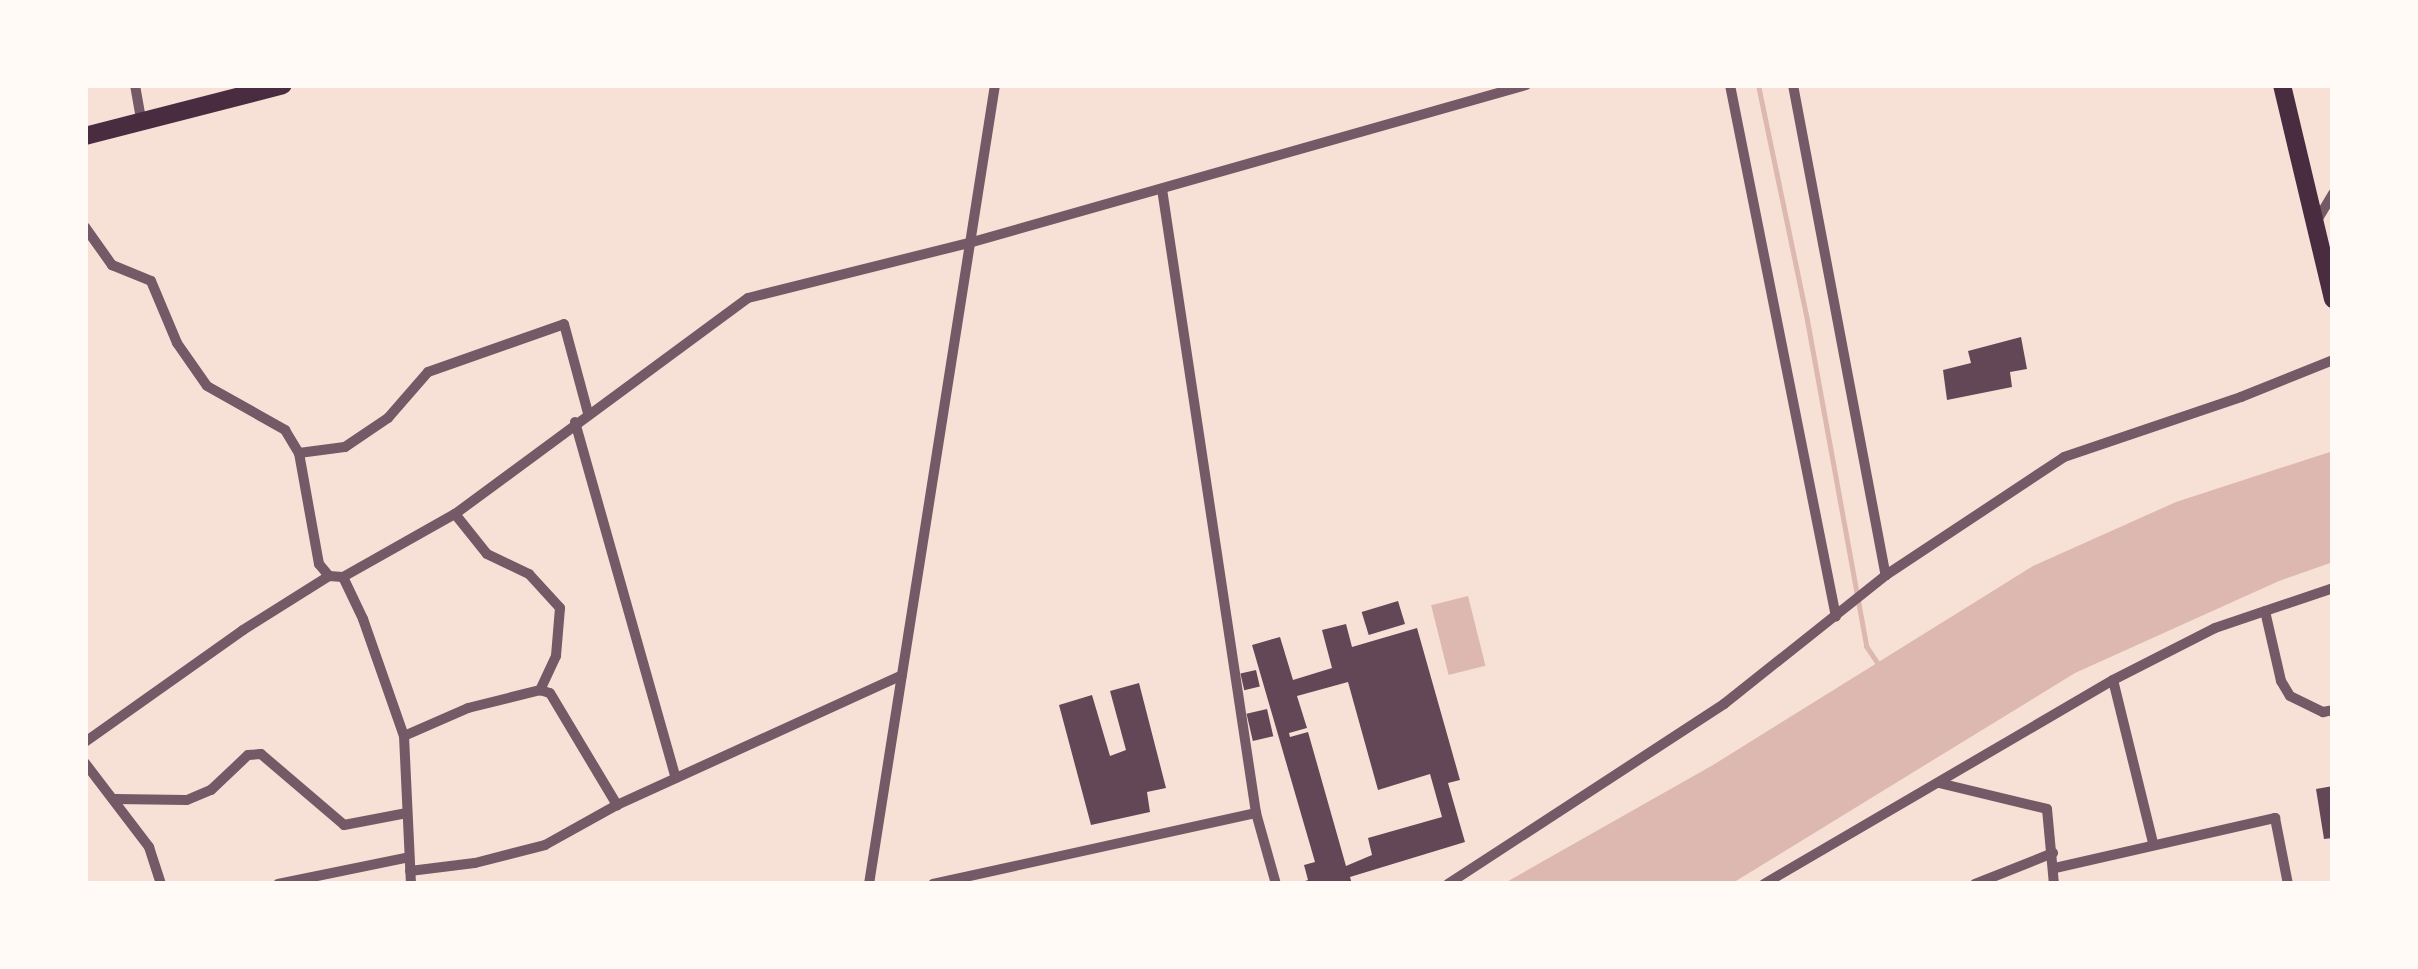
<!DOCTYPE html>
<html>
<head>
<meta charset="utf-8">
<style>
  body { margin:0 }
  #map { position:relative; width:2418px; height:969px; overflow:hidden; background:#f7e1d7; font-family:"Varela Round",sans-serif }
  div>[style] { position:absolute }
  .water>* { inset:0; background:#dcb8b0; transform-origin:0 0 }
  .stream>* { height:5px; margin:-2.5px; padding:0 2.5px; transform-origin:2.5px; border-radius:2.5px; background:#dcb8b0 }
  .building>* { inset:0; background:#644757; transform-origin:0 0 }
  .minor>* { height:10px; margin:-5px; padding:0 5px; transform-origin:5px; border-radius:5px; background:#755966 }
  .primary>* { height:18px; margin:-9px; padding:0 9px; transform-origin:9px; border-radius:9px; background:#4a2c40 }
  span { translate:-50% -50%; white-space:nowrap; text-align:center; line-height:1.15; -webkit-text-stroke:8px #fffaf5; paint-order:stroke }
  .frame { position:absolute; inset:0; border:88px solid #fffaf5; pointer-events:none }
</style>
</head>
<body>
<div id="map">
  <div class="water">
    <i style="clip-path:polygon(2333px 451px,2333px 562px,2279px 581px,2075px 673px,1731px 884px,1503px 884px,1713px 765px,2033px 566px,2176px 502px)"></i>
    <i style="left:1468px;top:596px;width:72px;height:38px;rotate:76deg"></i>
  </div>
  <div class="stream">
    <i style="left:1758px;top:85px;width:240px;rotate:78.2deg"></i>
    <i style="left:1807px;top:320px;width:331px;rotate:79.7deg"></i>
    <i style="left:1866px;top:646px;width:27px;rotate:56deg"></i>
  </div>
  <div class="building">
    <i style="clip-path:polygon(2021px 337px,2027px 369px,2010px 372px,2012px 387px,1947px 400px,1943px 370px,1971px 363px,1968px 351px)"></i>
    <i style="left:1398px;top:601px;width:24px;height:38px;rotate:73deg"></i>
    <i style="clip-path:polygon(evenodd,1346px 624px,1352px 647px,1417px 628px,1460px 780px,1448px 783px,1465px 842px,1350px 877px,1352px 884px,1296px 884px,1308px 880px,1304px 865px,1315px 862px,1252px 645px,1280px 637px,1293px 680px,1332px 668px,1322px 630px,1346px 624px,1348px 682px,1378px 790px,1430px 774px,1442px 817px,1368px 838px,1372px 855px,1346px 866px,1308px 732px,1290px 737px,1289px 733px,1307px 728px,1297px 696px,1348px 682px)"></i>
    <i style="left:1256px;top:670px;width:17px;height:16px;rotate:77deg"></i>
    <i style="clip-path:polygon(1139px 683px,1166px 788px,1147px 792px,1150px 812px,1091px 825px,1059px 705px,1092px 695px,1110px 756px,1126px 750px,1110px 691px)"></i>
    <i style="left:1267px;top:709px;width:28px;height:21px;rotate:77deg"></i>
    <i style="clip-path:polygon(2333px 786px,2333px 838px,2324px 839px,2316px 789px)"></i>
  </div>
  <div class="minor">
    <i style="left:135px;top:85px;width:39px;rotate:80deg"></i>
    <i style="left:1730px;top:85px;width:542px;rotate:78.73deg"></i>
    <i style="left:1793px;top:85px;width:499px;rotate:79.3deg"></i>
    <i style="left:1162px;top:189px;width:631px;rotate:81.43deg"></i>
    <i style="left:1256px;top:813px;width:74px;rotate:74.3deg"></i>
    <i style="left:2316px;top:222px;width:33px;rotate:-59deg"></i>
    <i style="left:85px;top:227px;width:47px;rotate:54.6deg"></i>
    <i style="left:112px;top:265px;width:42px;rotate:22.3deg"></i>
    <i style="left:151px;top:281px;width:67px;rotate:67.2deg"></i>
    <i style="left:177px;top:343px;width:52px;rotate:55.1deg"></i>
    <i style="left:207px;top:386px;width:90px;rotate:29.4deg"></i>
    <i style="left:285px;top:430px;width:27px;rotate:59deg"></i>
    <i style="left:299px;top:453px;width:113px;rotate:79.8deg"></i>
    <i style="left:319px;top:564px;width:16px;rotate:50deg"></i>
    <i style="left:329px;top:576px;width:14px;rotate:4deg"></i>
    <i style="left:343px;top:577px;width:47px;rotate:64.5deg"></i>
    <i style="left:363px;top:619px;width:124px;rotate:70.7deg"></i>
    <i style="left:404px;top:736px;width:148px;rotate:87.3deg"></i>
    <i style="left:575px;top:422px;width:370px;rotate:74.2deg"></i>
    <i style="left:299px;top:453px;width:46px;rotate:-7.4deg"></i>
    <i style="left:345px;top:447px;width:52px;rotate:-34deg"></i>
    <i style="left:388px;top:418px;width:61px;rotate:-49deg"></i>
    <i style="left:428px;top:372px;width:144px;rotate:-19.4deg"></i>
    <i style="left:564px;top:324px;width:92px;rotate:74.9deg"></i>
    <i style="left:455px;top:514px;width:51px;rotate:51.3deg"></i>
    <i style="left:487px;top:554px;width:47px;rotate:25.5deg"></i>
    <i style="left:529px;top:574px;width:46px;rotate:47.6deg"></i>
    <i style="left:560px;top:608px;width:48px;rotate:94.8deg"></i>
    <i style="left:556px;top:656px;width:38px;rotate:115deg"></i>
    <i style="left:343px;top:577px;width:129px;rotate:-29.4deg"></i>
    <i style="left:455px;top:514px;width:364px;rotate:-36.4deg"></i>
    <i style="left:748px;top:298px;width:228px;rotate:-14deg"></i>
    <i style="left:969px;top:243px;width:579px;rotate:-15.84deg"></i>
    <i style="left:2265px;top:611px;width:72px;rotate:77.1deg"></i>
    <i style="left:2281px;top:681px;width:17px;rotate:59deg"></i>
    <i style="left:2290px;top:696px;width:37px;rotate:26deg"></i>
    <i style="left:2323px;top:712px;width:10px;rotate:-11deg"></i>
    <i style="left:2113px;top:680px;width:168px;rotate:76.2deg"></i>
    <i style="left:404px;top:736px;width:70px;rotate:-23.6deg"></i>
    <i style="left:468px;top:708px;width:74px;rotate:-14deg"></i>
    <i style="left:540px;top:690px;width:10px;rotate:17deg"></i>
    <i style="left:550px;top:693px;width:131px;rotate:59.1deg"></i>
    <i style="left:85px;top:742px;width:194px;rotate:-35.3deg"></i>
    <i style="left:243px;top:630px;width:102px;rotate:-32.1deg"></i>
    <i style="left:85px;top:763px;width:106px;rotate:52.7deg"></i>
    <i style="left:149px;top:847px;width:39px;rotate:72deg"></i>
    <i style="left:1939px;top:783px;width:111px;rotate:13.5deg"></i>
    <i style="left:2047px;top:809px;width:75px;rotate:84.7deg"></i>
    <i style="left:115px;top:799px;width:72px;rotate:0.8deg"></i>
    <i style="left:187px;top:800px;width:26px;rotate:-23deg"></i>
    <i style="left:211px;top:790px;width:51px;rotate:-43.4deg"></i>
    <i style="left:248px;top:755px;width:13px;rotate:-4deg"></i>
    <i style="left:261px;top:754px;width:109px;rotate:40.5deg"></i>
    <i style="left:344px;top:825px;width:64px;rotate:-10.8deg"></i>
    <i style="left:2055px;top:868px;width:226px;rotate:-12.8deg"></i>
    <i style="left:2275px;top:818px;width:67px;rotate:78.9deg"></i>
    <i style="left:410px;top:871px;width:65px;rotate:-7deg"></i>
    <i style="left:475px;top:863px;width:72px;rotate:-14.4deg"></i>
    <i style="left:545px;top:845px;width:82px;rotate:-29.1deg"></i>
    <i style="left:617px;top:805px;width:313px;rotate:-24.5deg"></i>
    <i style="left:278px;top:884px;width:134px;rotate:-11.6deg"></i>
    <i style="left:869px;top:884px;width:809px;rotate:-81.04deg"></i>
    <i style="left:933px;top:884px;width:331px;rotate:-12.4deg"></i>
    <i style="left:1448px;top:884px;width:330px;rotate:-33.1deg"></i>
    <i style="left:1724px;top:704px;width:207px;rotate:-38.5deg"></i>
    <i style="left:1886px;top:575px;width:214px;rotate:-33.5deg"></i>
    <i style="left:2064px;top:457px;width:187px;rotate:-18.7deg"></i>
    <i style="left:2241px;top:397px;width:99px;rotate:-21.9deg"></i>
    <i style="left:1764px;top:884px;width:404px;rotate:-30.3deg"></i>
    <i style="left:2113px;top:680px;width:114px;rotate:-27deg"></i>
    <i style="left:2215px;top:628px;width:125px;rotate:-18.7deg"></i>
    <i style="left:1975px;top:884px;width:84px;rotate:-21.7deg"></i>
  </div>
  <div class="primary">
    <i style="left:2282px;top:85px;width:220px;rotate:76.6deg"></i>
    <i style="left:85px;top:136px;width:204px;rotate:-14.4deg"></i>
  </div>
  <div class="frame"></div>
</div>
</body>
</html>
